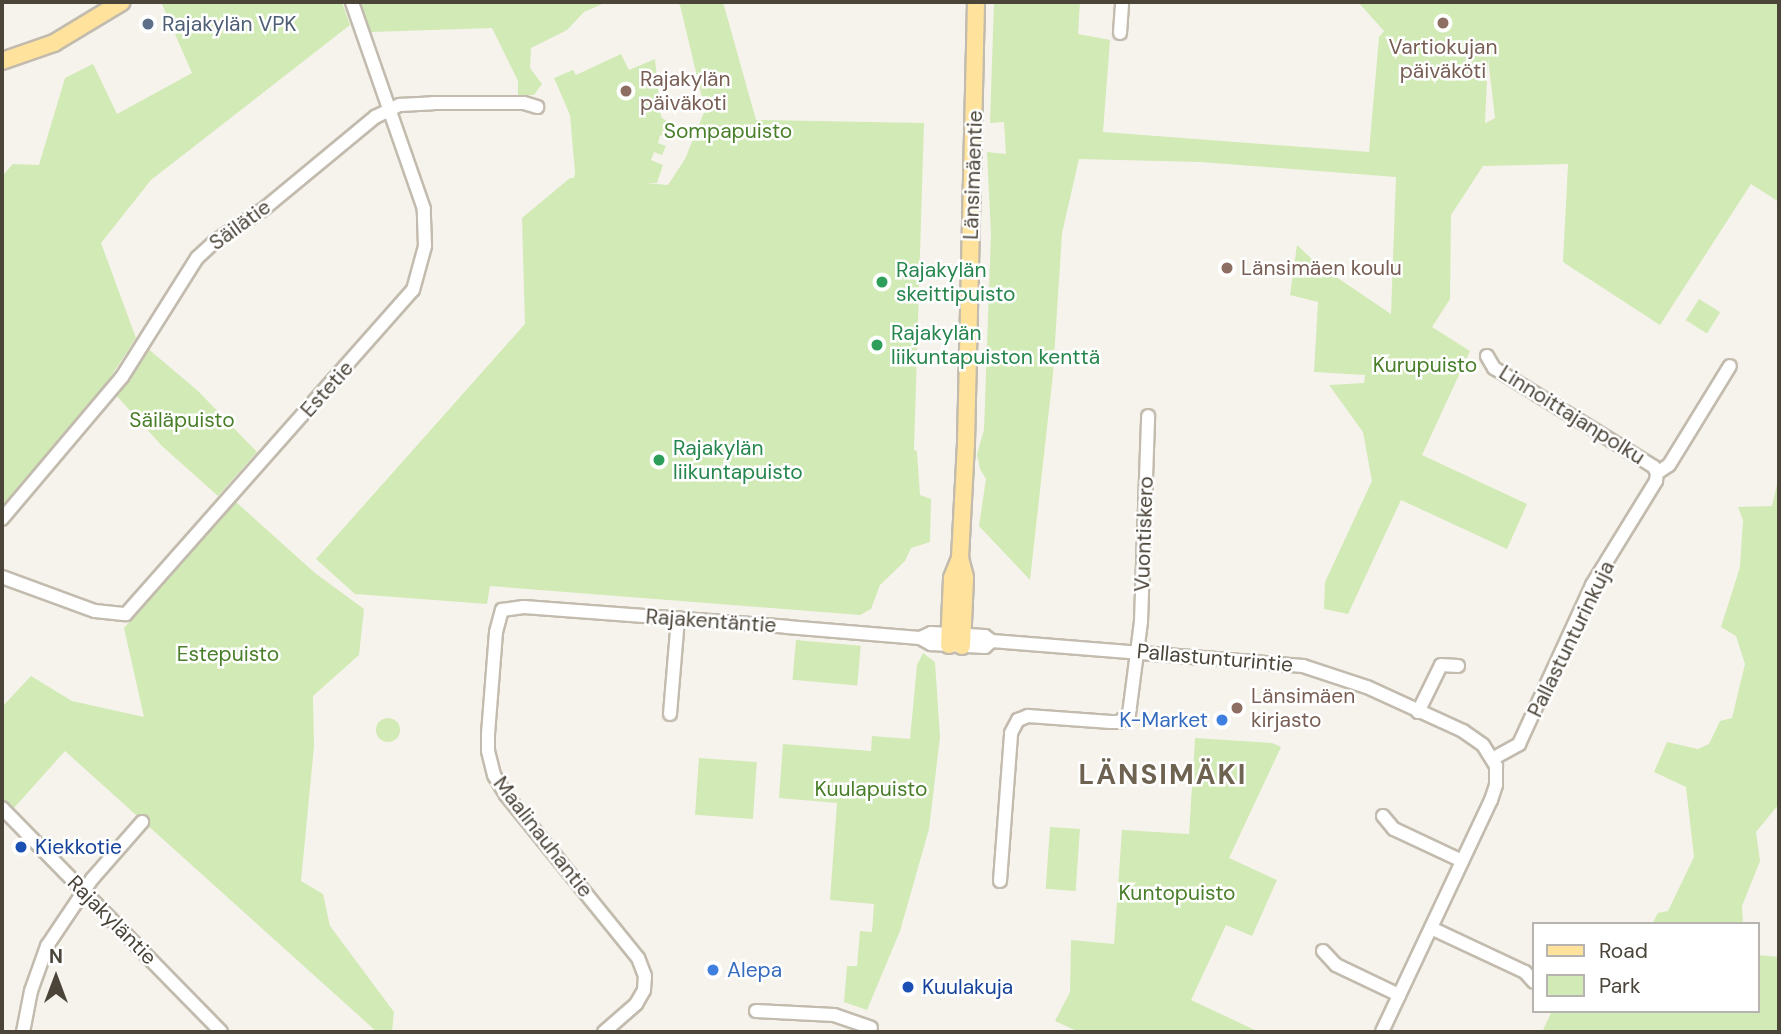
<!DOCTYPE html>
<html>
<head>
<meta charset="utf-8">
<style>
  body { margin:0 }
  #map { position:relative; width:1781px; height:1034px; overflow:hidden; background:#f6f3ec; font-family:"DM Sans",sans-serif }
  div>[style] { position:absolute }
  .green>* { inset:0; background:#d2eab5; transform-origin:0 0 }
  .round { border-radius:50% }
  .roads { filter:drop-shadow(2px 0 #c2bbae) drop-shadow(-2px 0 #c2bbae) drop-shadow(0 2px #c2bbae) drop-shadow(0 -2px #c2bbae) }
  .minor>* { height:12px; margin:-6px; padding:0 6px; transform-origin:6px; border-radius:6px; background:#fff }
  .major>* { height:16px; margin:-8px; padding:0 8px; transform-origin:8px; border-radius:8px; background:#ffe39c }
  .dots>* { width:19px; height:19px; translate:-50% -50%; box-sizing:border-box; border:4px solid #fff; border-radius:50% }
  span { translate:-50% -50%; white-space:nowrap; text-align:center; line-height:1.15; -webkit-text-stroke:5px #fff; paint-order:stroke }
  .service-label { font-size:21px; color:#4e5e75 }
  .left { translate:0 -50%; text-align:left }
  .education-label { font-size:21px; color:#785e54 }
  .park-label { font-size:21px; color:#4a7f2a }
  .street-label { font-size:21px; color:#4b4439 }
  .leisure-label { font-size:21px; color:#27864d }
  .shop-label { font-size:21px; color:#366cbe }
  .right { translate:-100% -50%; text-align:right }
  .transit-label { font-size:21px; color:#164399 }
  .district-label { font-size:28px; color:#6e6250; font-weight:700; letter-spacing:2px }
  .frame { position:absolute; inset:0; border:4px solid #4b4439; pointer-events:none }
  .legend { position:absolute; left:1532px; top:922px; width:228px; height:91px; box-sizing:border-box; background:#fff; border:2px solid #b7b4b0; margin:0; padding:9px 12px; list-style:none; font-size:21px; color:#4b4439 }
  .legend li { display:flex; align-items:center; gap:14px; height:35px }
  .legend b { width:35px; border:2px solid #b7b4b0 }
  .north { position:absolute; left:21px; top:943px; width:70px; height:70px; -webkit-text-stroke:5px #fff; paint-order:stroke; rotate:0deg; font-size:19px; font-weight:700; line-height:28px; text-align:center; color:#4b4439 }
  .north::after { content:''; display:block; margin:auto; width:24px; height:32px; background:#4b4439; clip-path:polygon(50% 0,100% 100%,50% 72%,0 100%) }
</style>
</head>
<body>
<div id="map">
  <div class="green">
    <i style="clip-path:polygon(161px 2px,342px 2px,350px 25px,151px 180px,101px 243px,136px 338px,104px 387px,2px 509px,2px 176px,13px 164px,39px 165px,65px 78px,93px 64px,117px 114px,192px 73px)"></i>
    <i style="clip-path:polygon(360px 2px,607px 2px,584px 12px,567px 30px,531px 48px,530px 68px,542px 84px,534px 95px,518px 95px,518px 81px,492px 28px,371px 32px)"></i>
    <i style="clip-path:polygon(674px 2px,723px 2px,756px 120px,924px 123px,914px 450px,917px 451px,920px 495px,931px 499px,930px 542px,911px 548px,905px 561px,880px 585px,871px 609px,860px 615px,490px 586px,487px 604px,355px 594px,316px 559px,525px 324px,522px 218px,570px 178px,574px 178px,575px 172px,570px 115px,554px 78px,573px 70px,576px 75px,621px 54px,629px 70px,655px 59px,661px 117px,677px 129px,673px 139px,660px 135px,658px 143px,666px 146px,662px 155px,654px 152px,651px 160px,663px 165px,657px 183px,645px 183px,668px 185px,685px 159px,705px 110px,680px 5px)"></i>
    <i style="clip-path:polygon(evenodd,994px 2px,1080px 2px,1078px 34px,1110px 40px,1103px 132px,1369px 152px,1379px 37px,1384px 31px,1358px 2px,1779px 2px,1779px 202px,1751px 184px,1660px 325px,1563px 262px,1568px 164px,1483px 166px,1451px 215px,1450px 299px,1432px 327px,1470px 351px,1422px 455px,1527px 504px,1507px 549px,1401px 500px,1348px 614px,1324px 609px,1325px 582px,1372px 481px,1363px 432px,1329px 385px,1364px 383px,1365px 375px,1314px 372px,1318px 302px,1290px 295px,1297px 245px,1317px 264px,1391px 314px,1396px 177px,1201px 162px,1079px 159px,1062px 233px,1053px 374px,1030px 580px,979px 526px,986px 479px,980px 469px,977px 454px,984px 430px,991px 234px,987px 152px,1006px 154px,1004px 122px,990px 123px,994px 2px,1488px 58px,1495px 118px,1486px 123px,1485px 122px,1488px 58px)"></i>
    <i style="left:1699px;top:299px;width:25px;height:25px;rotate:32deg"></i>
    <i style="clip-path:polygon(146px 347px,198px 391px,257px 452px,218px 496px,162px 446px,115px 394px)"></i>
    <i style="clip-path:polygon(1779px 476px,1779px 804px,1756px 832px,1760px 861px,1742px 906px,1743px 924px,1652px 924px,1658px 913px,1668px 911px,1694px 857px,1686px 787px,1654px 772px,1667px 742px,1698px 749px,1709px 744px,1720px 721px,1732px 718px,1745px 664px,1736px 636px,1721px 627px,1740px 567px,1743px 520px,1738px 507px,1772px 506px)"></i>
    <i style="clip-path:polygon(236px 502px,315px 573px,364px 609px,359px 655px,313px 696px,314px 746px,301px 881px,323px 894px,330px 926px,394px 1012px,392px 1032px,377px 1032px,65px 751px,13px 809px,2px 798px,2px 707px,31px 676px,72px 701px,144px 717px,124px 628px)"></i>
    <i style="left:796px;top:640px;width:65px;height:40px;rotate:5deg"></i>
    <i style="clip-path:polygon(923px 653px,935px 662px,940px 737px,929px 829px,900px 931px,867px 1010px,844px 1002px,847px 966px,857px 966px,860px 931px,872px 932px,874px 904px,830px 900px,837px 803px,779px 798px,783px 744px,871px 751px,872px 736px,910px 739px,917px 665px)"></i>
    <i class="round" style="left:376px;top:718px;width:24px;height:24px"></i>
    <i style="clip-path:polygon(1195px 738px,1272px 743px,1281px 747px,1229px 858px,1277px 880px,1252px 936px,1226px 925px,1191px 1000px,1259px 1032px,1079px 1032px,1055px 1021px,1070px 992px,1071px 940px,1114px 944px,1122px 830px,1189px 834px)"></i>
    <i style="left:699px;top:758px;width:58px;height:57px;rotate:4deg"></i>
    <i style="left:1050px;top:827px;width:30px;height:62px;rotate:4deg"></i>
    <i style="clip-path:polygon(1758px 955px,1779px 957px,1779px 1032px,1542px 1032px,1552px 1011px,1758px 1011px)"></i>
  </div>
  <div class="roads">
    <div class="minor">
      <i style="left:1120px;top:33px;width:31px;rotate:-86deg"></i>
      <i style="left:1487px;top:356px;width:14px;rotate:60deg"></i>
      <i style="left:1494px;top:368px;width:188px;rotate:31.7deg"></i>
      <i style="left:1654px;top:467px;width:7px;rotate:63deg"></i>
      <i style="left:1657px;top:473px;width:14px;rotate:-34deg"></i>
      <i style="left:1669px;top:465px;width:116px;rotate:-58.4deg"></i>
      <i style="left:2px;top:519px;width:186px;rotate:-49.8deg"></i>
      <i style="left:122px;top:377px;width:141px;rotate:-57.8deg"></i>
      <i style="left:197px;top:258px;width:23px;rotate:-43deg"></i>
      <i style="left:214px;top:242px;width:61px;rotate:-33.7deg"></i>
      <i style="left:265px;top:208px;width:143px;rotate:-39.6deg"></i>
      <i style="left:375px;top:117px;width:28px;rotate:-26deg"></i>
      <i style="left:400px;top:105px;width:33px;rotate:-3deg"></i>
      <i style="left:433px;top:103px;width:91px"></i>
      <i style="left:524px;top:103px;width:14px;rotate:17deg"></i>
      <i style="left:2px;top:577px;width:99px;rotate:20.1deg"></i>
      <i style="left:95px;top:611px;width:31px;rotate:6deg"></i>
      <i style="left:126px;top:614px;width:433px;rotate:-48.5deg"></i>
      <i style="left:413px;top:290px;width:46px;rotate:-74.7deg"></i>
      <i style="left:425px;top:246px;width:37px;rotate:-92deg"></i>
      <i style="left:424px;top:209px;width:219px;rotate:-109.2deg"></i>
      <i style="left:920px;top:638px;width:12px;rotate:-24deg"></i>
      <i style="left:931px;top:633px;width:54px;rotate:3.2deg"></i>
      <i style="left:985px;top:636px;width:9px;rotate:36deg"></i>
      <i style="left:992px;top:641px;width:312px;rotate:4.6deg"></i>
      <i style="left:1303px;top:666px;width:67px;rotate:18.2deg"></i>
      <i style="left:1367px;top:687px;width:106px;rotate:24.6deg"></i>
      <i style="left:1463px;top:731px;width:24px;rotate:35deg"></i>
      <i style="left:1483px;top:745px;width:25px;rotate:58deg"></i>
      <i style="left:1496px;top:766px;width:19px;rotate:90deg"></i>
      <i style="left:1496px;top:785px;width:16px;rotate:108deg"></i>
      <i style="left:1491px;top:800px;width:256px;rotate:115.2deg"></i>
      <i style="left:1418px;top:712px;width:52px;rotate:-63.9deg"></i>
      <i style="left:1441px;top:665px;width:17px;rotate:3deg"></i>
      <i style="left:670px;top:714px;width:96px;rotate:-85.2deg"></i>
      <i style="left:1494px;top:758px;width:29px;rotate:-29deg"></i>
      <i style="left:1519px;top:744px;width:175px;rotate:-65.3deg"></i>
      <i style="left:1592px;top:585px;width:122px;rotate:-58.4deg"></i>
      <i style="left:1656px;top:481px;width:8px;rotate:-83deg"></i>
      <i style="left:2px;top:808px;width:313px;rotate:45.6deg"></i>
      <i style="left:1383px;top:816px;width:17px;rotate:50deg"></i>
      <i style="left:1394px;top:829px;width:75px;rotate:25.2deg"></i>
      <i style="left:1000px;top:881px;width:148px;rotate:-85.7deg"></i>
      <i style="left:1011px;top:733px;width:15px;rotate:-62deg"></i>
      <i style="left:1018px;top:720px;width:11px;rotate:-22deg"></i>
      <i style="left:1028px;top:716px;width:83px;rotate:4.1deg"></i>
      <i style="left:1111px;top:722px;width:8px"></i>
      <i style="left:1119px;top:722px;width:13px;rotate:-39deg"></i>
      <i style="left:1129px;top:714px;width:94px;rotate:-82.6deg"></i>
      <i style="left:1141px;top:621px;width:205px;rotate:-88deg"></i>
      <i style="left:1431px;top:928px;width:104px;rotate:25.1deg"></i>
      <i style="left:1525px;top:972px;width:13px;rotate:48deg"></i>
      <i style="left:1323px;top:951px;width:19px;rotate:47deg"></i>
      <i style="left:1336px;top:965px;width:70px;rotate:25.5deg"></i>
      <i style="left:756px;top:1011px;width:78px;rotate:2.9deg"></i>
      <i style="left:834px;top:1015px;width:39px;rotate:19deg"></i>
      <i style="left:23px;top:1032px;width:42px;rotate:-79deg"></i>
      <i style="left:31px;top:991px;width:48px;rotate:-70.4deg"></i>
      <i style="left:47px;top:946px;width:81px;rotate:-56.1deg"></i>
      <i style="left:92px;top:879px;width:76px;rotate:-48.7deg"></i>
      <i style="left:604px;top:1032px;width:43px;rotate:-41.2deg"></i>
      <i style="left:636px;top:1004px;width:16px;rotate:-60deg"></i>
      <i style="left:644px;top:990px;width:14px;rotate:-86deg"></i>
      <i style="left:645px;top:976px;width:19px;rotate:-111deg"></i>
      <i style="left:638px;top:958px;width:210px;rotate:-129deg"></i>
      <i style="left:506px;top:795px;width:23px;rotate:-121deg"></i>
      <i style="left:494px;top:775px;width:25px;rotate:-104deg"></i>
      <i style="left:488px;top:751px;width:17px;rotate:-90deg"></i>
      <i style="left:488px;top:734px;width:102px;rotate:-85.5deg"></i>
      <i style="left:496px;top:632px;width:23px;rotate:-75deg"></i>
      <i style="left:502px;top:610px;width:22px;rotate:-8deg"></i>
      <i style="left:524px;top:607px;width:264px;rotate:4.3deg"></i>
      <i style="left:787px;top:627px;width:133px;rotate:4.7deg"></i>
      <i style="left:920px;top:638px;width:13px;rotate:29deg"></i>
      <i style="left:931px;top:644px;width:54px;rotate:3.2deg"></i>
      <i style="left:985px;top:647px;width:9px;rotate:-41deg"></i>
    </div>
    <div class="major">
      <i style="left:2px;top:61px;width:55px;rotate:-19.1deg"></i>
      <i style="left:54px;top:43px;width:79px;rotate:-31.1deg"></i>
      <i style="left:949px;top:645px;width:67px;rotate:-87.4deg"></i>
      <i style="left:952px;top:578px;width:22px;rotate:-68deg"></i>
      <i style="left:962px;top:646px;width:69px;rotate:-87.5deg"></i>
      <i style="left:965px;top:577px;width:20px;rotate:-105deg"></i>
      <i style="left:960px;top:558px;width:115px;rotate:-87deg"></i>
      <i style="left:966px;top:443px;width:441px;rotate:-88.7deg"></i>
    </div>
  </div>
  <div class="dots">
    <i style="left:1443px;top:23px;background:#8d6e63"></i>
    <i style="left:148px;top:24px;background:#5c6f8a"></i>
    <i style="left:626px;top:91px;background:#8d6e63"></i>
    <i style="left:1227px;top:268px;background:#8d6e63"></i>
    <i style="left:882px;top:282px;background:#2e9e5b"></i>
    <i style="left:877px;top:345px;background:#2e9e5b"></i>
    <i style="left:659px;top:460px;background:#2e9e5b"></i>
    <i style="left:1237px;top:708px;background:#8d6e63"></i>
    <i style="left:1222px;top:720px;background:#3f7fe0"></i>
    <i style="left:21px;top:847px;background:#1a4fb4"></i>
    <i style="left:713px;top:970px;background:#3f7fe0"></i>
    <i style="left:908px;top:987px;background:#1a4fb4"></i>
  </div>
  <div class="service-label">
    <span class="left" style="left:162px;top:24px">Rajakylän VPK</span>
  </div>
  <div class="education-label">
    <span style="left:1443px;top:59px">Vartiokujan<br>päiväköti</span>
    <span class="left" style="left:640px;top:91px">Rajakylän<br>päiväkoti</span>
    <span class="left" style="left:1241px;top:268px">Länsimäen koulu</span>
    <span class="left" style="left:1251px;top:708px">Länsimäen<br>kirjasto</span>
  </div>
  <div class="park-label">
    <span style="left:728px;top:131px">Sompapuisto</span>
    <span style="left:1425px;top:365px">Kurupuisto</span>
    <span style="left:182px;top:420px">Säiläpuisto</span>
    <span style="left:228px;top:654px">Estepuisto</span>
    <span style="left:871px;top:789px">Kuulapuisto</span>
    <span style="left:1177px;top:893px">Kuntopuisto</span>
  </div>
  <div class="street-label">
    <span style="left:973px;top:175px;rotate:-88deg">Länsimäentie</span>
    <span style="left:240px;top:225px;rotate:-36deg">Säilätie</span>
    <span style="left:327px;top:389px;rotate:-48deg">Estetie</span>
    <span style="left:1572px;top:415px;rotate:32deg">Linnoittajanpolku</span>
    <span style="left:1144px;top:534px;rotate:-88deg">Vuontiskero</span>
    <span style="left:711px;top:621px;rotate:4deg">Rajakentäntie</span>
    <span style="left:1571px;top:639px;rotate:-64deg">Pallastunturinkuja</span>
    <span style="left:1215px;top:658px;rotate:5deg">Pallastunturintie</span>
    <span style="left:543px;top:837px;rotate:52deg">Maalinauhantie</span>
    <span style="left:112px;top:920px;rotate:45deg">Rajakyläntie</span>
  </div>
  <div class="leisure-label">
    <span class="left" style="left:896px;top:282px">Rajakylän<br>skeittipuisto</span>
    <span class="left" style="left:891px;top:345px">Rajakylän<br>liikuntapuiston kenttä</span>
    <span class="left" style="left:673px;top:460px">Rajakylän<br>liikuntapuisto</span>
  </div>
  <div class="shop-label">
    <span class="right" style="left:1208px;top:720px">K-Market</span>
    <span class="left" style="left:727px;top:970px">Alepa</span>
  </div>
  <div class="transit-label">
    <span class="left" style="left:35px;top:847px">Kiekkotie</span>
    <span class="left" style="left:922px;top:987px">Kuulakuja</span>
  </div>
  <div class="district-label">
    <span style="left:1163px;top:775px">LÄNSIMÄKI</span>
  </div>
  <div class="frame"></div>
  <ul class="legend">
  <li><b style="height:9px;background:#ffe39c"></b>Road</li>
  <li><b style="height:19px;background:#d2eab5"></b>Park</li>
  </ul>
  <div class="north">N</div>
</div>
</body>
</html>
